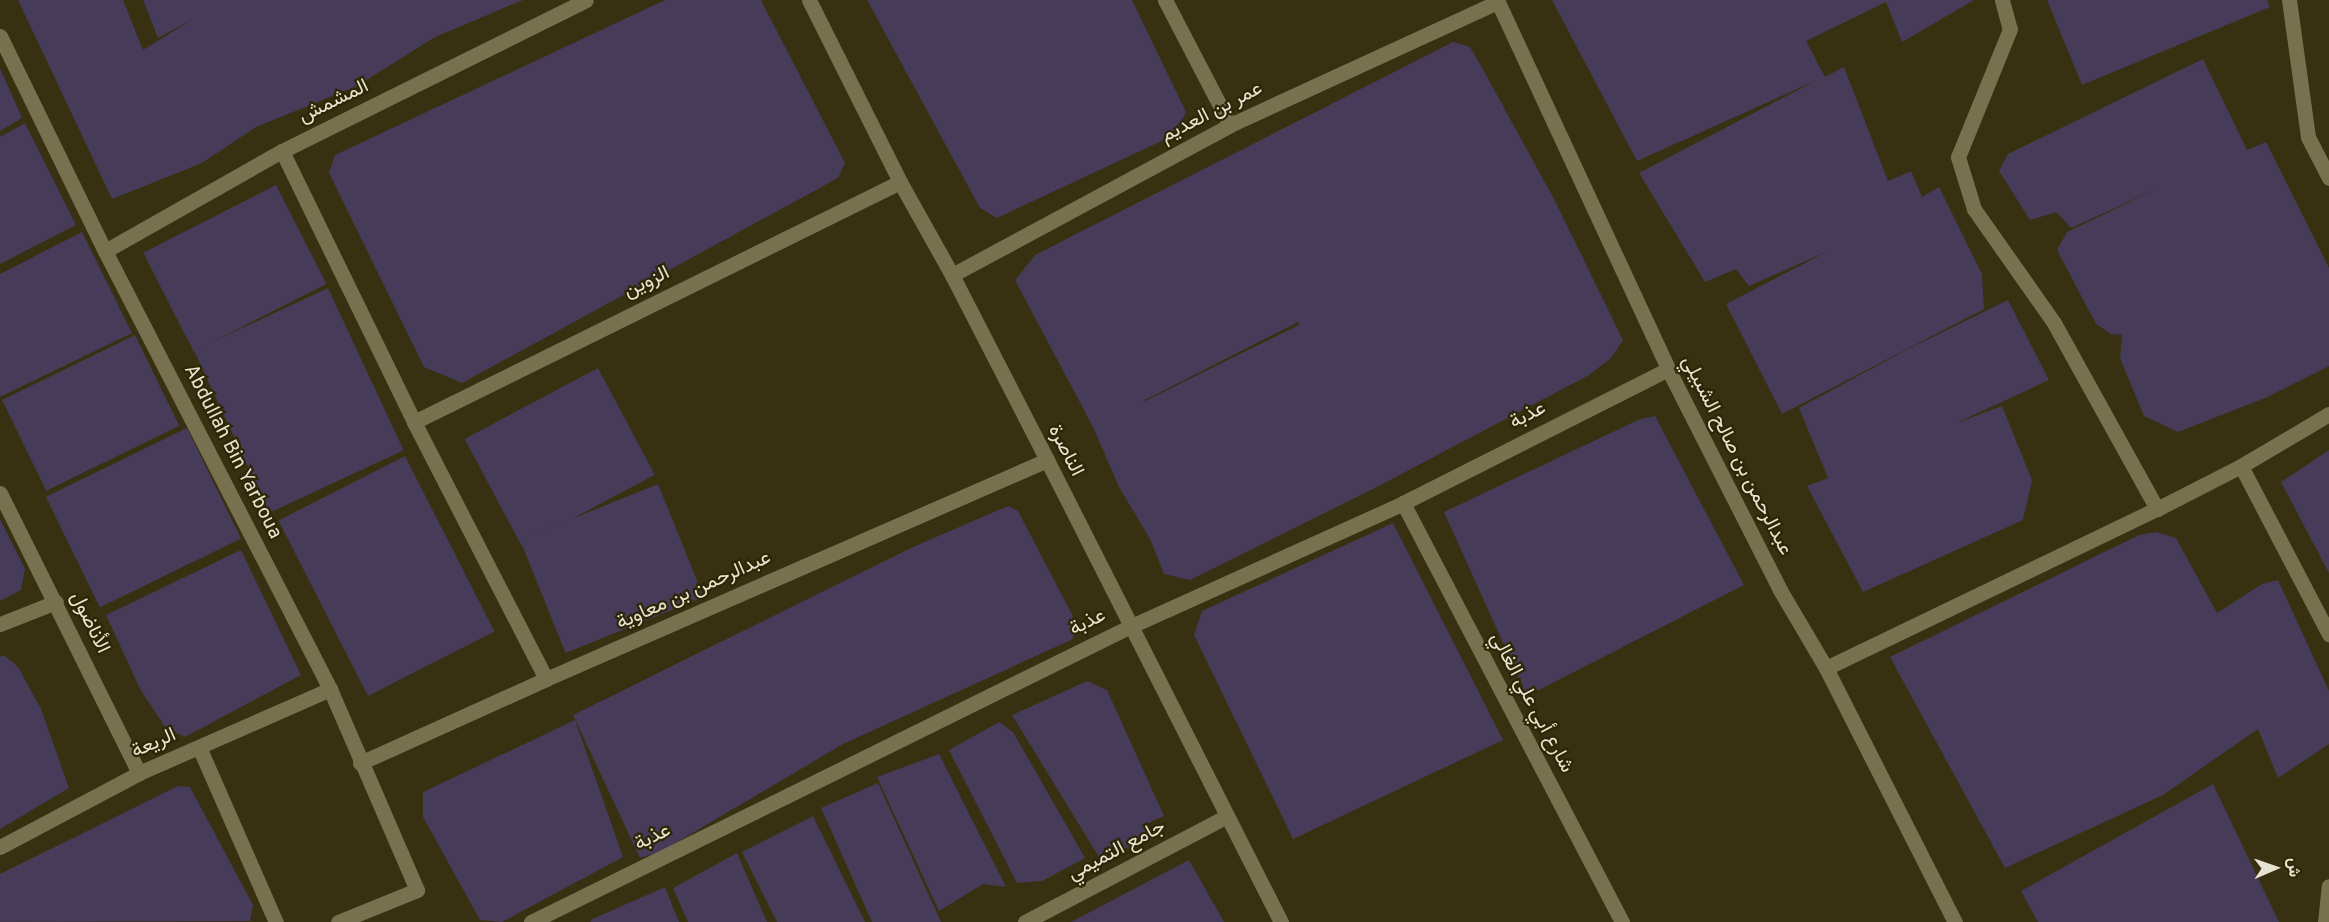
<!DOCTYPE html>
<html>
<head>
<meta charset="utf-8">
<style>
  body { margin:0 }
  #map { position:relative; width:2329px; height:922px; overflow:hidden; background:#373111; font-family:Overpass,Vazirmatn,sans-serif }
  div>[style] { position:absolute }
  .building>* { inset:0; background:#463b58; transform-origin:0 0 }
  .minor>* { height:15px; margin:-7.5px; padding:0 7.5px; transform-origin:7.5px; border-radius:7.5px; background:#787150 }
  span { translate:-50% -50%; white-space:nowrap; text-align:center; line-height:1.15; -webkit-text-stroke:4.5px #2d2706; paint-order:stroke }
  .street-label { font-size:20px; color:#e8e4d2 }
  .north { position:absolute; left:2245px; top:838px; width:60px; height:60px; -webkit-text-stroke:4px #2d2706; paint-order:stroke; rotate:88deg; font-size:16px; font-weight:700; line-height:24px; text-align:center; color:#e8e4d2 }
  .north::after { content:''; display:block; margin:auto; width:21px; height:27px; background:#e8e4d2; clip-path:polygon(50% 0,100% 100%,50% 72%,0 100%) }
</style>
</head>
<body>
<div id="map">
  <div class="building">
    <i style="clip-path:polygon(18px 0,123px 0,143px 50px,193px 19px,158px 38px,143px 0,523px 0,435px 37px,357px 86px,256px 127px,202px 163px,112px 199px)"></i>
    <i style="clip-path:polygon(665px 0,761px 0,845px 163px,838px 178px,462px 383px,424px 367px,329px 173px,335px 155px)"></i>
    <i style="clip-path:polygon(867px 0,1132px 0,1186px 112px,1179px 126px,1166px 139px,997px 218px,980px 208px)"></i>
    <i style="clip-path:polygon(1552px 0,1974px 0,1902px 42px,1886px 2px,1806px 41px,1825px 77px,1844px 67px,1888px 181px,1911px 171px,1922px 197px,1939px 187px,1982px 274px,1984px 309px,1782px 414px,1726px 304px,1828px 251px,1749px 286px,1736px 269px,1705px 282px,1639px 173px,1817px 80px,1637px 161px)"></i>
    <i style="clip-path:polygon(2047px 0,2267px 0,2270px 7px,2082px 85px)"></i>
    <i style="clip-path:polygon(evenodd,1453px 42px,1470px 47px,1480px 64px,1554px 199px,1623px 340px,1611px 358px,1589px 375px,1375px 488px,1190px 580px,1164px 574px,1150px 539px,1119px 487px,1093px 427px,1015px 280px,1035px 255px,1453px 42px,1298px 322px,1299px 325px,1143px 402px,1143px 401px,1298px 322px)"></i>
    <i style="clip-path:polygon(2203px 59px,2247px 150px,2266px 142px,2329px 268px,2329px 366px,2265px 398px,2178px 432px,2144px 416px,2120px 358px,2122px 335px,2111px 334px,2096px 324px,2057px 250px,2067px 232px,2159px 188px,2071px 228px,2056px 212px,2030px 220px,1999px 171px,2008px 154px)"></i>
    <i style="clip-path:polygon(0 68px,22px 118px,0 131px)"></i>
    <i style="clip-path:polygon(25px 123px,76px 225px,0 264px,0 137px)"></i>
    <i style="left:276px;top:185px;width:111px;height:149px;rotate:63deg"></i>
    <i style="clip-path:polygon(82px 232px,132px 333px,0 397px,0 274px)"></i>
    <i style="left:328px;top:288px;width:179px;height:148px;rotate:65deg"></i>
    <i style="clip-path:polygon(2008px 300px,2049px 380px,1954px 424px,2002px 406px,2032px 480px,2023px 520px,1863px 592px,1807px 486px,1828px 478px,1799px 408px,1906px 350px)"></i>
    <i style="left:135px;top:335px;width:101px;height:148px;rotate:64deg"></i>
    <i style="left:598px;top:368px;width:121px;height:151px;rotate:62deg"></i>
    <i style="clip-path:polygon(1655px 416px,1744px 585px,1527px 696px,1444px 512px,1640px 419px)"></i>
    <i style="left:187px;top:428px;width:123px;height:157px;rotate:64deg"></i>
    <i style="clip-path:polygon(2329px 450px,2329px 573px,2281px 482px)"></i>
    <i style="left:405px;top:456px;width:197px;height:142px;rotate:63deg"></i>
    <i style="left:658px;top:484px;width:122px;height:149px;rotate:68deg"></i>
    <i style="clip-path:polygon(1008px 506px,1018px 511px,1079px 628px,1071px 640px,843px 744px,662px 851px,640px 858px,573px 715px,913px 547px)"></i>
    <i style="clip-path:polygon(0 519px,25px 569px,21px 590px,0 601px)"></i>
    <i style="clip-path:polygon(1393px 523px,1503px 740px,1293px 839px,1194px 635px,1202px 611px)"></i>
    <i style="clip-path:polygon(2156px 532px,2176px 538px,2217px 613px,2262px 584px,2278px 580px,2329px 691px,2329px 744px,2278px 778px,2258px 729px,2163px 795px,2005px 868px,1890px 657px,2139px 535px)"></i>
    <i style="clip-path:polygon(241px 550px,301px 675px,185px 737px,165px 727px,140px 689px,106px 615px)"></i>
    <i style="clip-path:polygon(4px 655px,18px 667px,41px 709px,69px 788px,0 829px,0 657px)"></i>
    <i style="clip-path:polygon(1087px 681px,1107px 690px,1164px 816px,1146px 824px,1151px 840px,1099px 857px,1012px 715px)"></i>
    <i style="clip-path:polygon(575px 720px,623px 857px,502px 922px,480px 920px,423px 817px,423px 792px)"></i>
    <i style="clip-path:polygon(999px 722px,1013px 732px,1085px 858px,1042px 881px,1017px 883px,949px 750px)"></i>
    <i style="clip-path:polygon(939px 754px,1006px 887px,983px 884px,939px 911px,877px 777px)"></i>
    <i style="clip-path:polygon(878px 783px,941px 922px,872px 922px,821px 808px)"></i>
    <i style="clip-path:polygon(2213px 784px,2279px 922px,2038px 922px,2021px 891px)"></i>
    <i style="clip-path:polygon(178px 786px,190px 787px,253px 905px,250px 921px,0 922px,0 874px)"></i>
    <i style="clip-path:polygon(813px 816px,865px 922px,777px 922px,742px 852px)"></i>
    <i style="clip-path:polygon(737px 853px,767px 922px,688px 922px,673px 888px)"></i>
    <i style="clip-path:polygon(1189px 860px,1224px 922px,1071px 922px)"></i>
    <i style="clip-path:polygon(665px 887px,679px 922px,591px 922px,590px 920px)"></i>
  </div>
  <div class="minor">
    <i style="left:809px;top:0;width:203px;rotate:63.4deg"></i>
    <i style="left:900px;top:182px;width:107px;rotate:60.8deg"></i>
    <i style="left:952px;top:275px;width:208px;rotate:62.8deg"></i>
    <i style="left:1047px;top:460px;width:518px;rotate:63.14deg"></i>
    <i style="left:1165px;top:0;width:141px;rotate:62.5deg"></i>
    <i style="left:1497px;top:0;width:407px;rotate:65.1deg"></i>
    <i style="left:1668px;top:369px;width:248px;rotate:63.1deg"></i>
    <i style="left:1780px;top:590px;width:91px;rotate:59.5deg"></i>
    <i style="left:1826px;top:668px;width:285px;rotate:63.1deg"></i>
    <i style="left:2002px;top:0;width:30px;rotate:75deg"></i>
    <i style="left:2010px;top:29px;width:138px;rotate:112.1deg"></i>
    <i style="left:1958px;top:157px;width:54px;rotate:72.9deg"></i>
    <i style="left:1974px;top:209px;width:139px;rotate:54.9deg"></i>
    <i style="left:2054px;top:323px;width:213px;rotate:61deg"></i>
    <i style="left:2289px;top:0;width:138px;rotate:82.1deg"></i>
    <i style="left:2308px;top:137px;width:46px;rotate:62.9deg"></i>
    <i style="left:0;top:36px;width:239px;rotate:64deg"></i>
    <i style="left:105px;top:251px;width:492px;rotate:62.8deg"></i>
    <i style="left:330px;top:689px;width:219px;rotate:66.6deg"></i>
    <i style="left:417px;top:890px;width:85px;rotate:157.9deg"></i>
    <i style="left:282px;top:151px;width:301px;rotate:64deg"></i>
    <i style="left:414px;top:422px;width:289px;rotate:62.8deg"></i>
    <i style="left:105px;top:251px;width:203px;rotate:-29.5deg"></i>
    <i style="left:282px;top:151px;width:339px;rotate:-26.4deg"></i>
    <i style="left:952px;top:275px;width:316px;rotate:-28.3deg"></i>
    <i style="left:1230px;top:125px;width:295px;rotate:-24.7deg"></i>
    <i style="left:414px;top:422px;width:542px;rotate:-26.28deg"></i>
    <i style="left:2241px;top:466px;width:190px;rotate:62.4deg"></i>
    <i style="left:0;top:493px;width:313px;rotate:63.6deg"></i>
    <i style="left:1403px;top:503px;width:473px;rotate:62.4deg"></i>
    <i style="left:0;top:624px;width:60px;rotate:-21.4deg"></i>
    <i style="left:1826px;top:668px;width:367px;rotate:-25.7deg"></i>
    <i style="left:2157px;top:509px;width:94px;rotate:-27.1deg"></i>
    <i style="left:2241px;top:466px;width:102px;rotate:-30.6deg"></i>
    <i style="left:199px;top:747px;width:191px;rotate:66.3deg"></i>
    <i style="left:360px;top:763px;width:204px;rotate:-24.3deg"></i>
    <i style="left:546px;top:679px;width:547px;rotate:-23.61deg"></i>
    <i style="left:0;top:847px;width:157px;rotate:-28deg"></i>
    <i style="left:139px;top:773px;width:209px;rotate:-23.7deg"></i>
    <i style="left:531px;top:922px;width:667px;rotate:-26.26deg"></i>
    <i style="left:1129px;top:627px;width:301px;rotate:-24.3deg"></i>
    <i style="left:1403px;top:503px;width:297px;rotate:-26.8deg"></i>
    <i style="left:1025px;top:922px;width:228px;rotate:-27.7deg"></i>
    <i style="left:2325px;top:922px;width:36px;rotate:-84deg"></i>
  </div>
  <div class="street-label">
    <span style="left:334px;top:102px;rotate:-26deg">المشمش</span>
    <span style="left:1212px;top:113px;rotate:-27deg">عمر بن العديم</span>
    <span style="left:647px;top:283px;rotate:-26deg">الزوين</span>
    <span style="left:1528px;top:416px;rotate:-27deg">عذبة</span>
    <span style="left:1065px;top:451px;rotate:63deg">الناصرة</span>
    <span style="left:232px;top:452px;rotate:63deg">Abdullah Bin Yarboua</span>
    <span style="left:1736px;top:456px;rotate:63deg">عبدالرحمن بن صالح الشبيلي</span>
    <span style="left:694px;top:591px;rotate:-24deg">عبدالرحمن بن معاوية</span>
    <span style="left:89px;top:623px;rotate:64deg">الأناضول</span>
    <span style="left:1088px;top:623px;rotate:-26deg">عذبة</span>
    <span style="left:1531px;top:703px;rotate:62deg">شارع أبي علي الغالي</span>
    <span style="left:154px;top:744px;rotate:-24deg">الريعة</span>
    <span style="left:653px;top:838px;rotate:-26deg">عذبة</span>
    <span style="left:1117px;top:851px;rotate:-28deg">جامع التميمي</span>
  </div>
  <div class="north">ش</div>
</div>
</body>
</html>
